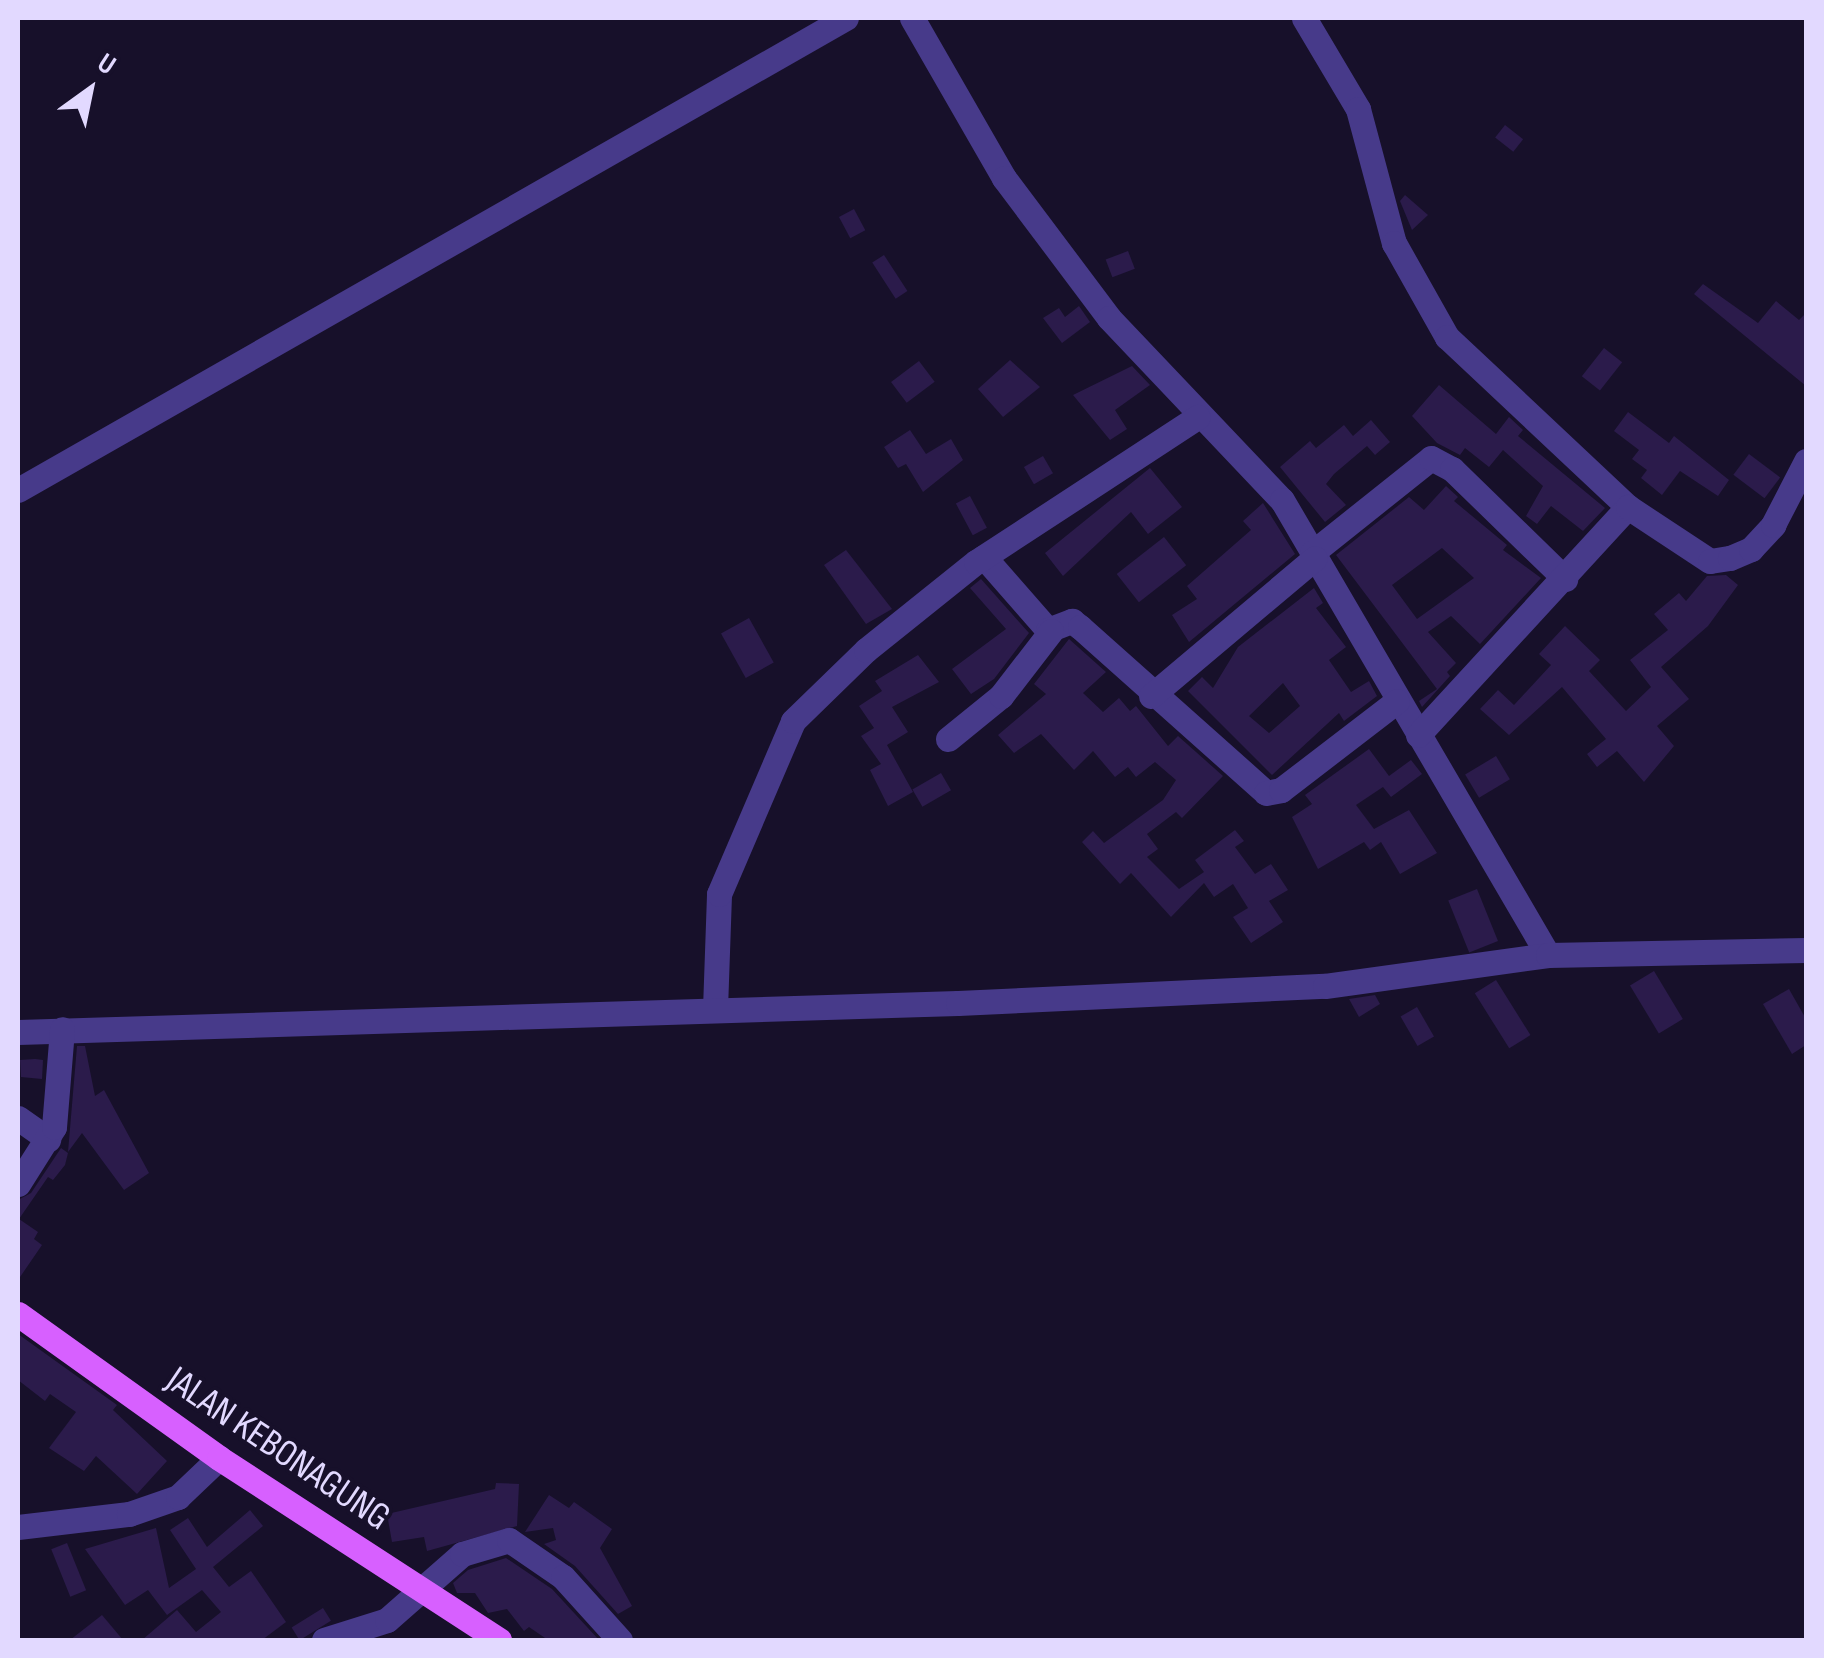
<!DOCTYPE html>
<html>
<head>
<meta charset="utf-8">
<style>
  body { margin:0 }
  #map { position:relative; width:1824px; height:1658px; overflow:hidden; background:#17102a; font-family:"Sofia Sans Condensed",sans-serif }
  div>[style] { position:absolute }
  .building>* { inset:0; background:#2b1b4b; transform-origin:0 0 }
  .minor>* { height:25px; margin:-12.5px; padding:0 12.5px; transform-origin:12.5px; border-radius:12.5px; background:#473a8a }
  .major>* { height:25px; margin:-12.5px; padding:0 12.5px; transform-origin:12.5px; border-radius:12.5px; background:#d760ff }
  span { translate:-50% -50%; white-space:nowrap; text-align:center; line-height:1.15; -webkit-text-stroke:8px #17102a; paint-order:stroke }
  .street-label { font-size:38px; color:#e2d9ff }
  .frame { position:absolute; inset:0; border:20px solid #e2d9ff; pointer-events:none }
  .north { position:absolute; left:40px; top:40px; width:100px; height:100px; -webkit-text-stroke:8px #17102a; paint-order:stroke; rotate:33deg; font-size:28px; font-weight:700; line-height:40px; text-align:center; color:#e2d9ff }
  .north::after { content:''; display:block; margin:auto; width:35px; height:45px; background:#e2d9ff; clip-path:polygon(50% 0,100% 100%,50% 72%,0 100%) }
</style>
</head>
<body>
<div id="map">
  <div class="building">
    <i style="left:1505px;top:125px;width:23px;height:16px;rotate:38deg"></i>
    <i style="clip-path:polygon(1405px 195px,1428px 215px,1412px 230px,1400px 201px)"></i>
    <i style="left:854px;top:209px;width:24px;height:17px;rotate:62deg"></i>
    <i style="left:1128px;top:251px;width:19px;height:24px;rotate:69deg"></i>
    <i style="left:884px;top:255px;width:43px;height:14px;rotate:57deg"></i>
    <i style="clip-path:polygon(1703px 284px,1758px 323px,1776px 301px,1799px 320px,1806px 313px,1806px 386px,1694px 294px)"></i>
    <i style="clip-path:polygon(1079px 306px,1090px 322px,1062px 343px,1043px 318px,1059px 308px,1065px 317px)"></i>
    <i style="left:1604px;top:348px;width:23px;height:36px;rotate:38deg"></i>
    <i style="clip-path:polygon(1010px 360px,1040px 387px,1003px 417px,978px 389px)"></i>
    <i style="left:919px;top:361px;width:26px;height:35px;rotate:53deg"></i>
    <i style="clip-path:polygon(1132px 366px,1150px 385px,1115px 410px,1127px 429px,1110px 440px,1073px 395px)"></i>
    <i style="clip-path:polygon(1439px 385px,1496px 434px,1509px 417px,1523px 430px,1518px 436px,1605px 508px,1583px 531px,1551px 506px,1537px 524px,1526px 516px,1543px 486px,1503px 450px,1489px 467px,1465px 448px,1460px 455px,1437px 443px,1412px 416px)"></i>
    <i style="clip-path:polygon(1628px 412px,1669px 443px,1674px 436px,1729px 480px,1718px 496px,1680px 471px,1662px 495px,1641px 478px,1647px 470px,1632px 459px,1639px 450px,1614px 431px)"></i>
    <i style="clip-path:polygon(1371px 420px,1390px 442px,1375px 455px,1367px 446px,1334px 474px,1326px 484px,1346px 505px,1325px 522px,1280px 467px,1310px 441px,1316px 448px,1344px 425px,1353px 436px)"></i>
    <i style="clip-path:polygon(910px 430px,926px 454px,951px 439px,963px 460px,923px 492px,906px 464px,898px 468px,884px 447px)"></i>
    <i style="left:1749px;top:454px;width:39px;height:26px;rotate:37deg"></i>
    <i style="left:1043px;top:456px;width:20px;height:22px;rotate:60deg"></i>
    <i style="clip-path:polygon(1150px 468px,1182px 507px,1148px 534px,1131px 512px,1063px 576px,1045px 553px)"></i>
    <i style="clip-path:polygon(evenodd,1446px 486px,1458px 497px,1454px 501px,1507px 545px,1503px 550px,1541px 578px,1480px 644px,1451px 616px,1428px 632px,1456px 663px,1447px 672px,1450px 676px,1422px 707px,1419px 701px,1437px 689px,1336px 555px,1409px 497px,1424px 510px,1446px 486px,1442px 548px,1474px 578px,1417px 619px,1392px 585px,1442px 548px)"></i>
    <i style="left:970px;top:496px;width:36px;height:16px;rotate:62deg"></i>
    <i style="clip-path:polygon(1263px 503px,1295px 554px,1189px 642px,1172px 615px,1197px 599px,1187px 586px,1251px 530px,1243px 521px)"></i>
    <i style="left:1164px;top:537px;width:36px;height:60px;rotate:52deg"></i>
    <i style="clip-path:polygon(846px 550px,892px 609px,866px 624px,824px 565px)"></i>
    <i style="clip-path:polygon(1726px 575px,1738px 585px,1708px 626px,1661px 667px,1689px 699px,1657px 726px,1674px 746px,1644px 782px,1617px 751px,1597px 767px,1587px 754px,1606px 739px,1562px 687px,1509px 735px,1480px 709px,1498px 690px,1514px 705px,1551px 665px,1539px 654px,1565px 626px,1600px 660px,1589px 671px,1626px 711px,1651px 687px,1630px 660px,1668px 630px,1654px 614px,1679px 593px,1686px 601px,1707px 576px)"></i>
    <i style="clip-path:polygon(981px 579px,1029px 633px,994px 679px,971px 694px,952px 669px,1006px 629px,970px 588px)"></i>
    <i style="clip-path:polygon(evenodd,1314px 588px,1323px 603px,1316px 608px,1346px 647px,1329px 660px,1351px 692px,1369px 681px,1377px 696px,1344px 721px,1339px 713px,1272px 775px,1188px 691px,1202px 677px,1213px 688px,1238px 647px,1314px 588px,1283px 683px,1300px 706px,1269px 733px,1249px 716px,1283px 683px)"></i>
    <i style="left:749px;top:618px;width:51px;height:32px;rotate:61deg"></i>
    <i style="clip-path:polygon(1069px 639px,1106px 672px,1083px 693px,1103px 712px,1119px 698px,1130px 711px,1136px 706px,1168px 746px,1178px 736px,1223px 776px,1182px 818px,1176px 812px,1147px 834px,1158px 849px,1147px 857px,1179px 889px,1204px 872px,1195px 860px,1235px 830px,1244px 841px,1235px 847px,1255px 874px,1271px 864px,1288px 890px,1269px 901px,1283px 922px,1251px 943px,1233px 917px,1248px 908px,1233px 884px,1214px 897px,1204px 883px,1171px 917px,1131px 873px,1120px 884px,1082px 842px,1093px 831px,1104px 843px,1163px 800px,1176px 780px,1155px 762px,1136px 777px,1128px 767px,1115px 777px,1093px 751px,1074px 770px,1041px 734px,1014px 753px,998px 735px,1046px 694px,1034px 684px)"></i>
    <i style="clip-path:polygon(918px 655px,939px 682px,892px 707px,908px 732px,887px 745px,913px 792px,888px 806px,870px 770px,881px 764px,861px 736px,874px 728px,859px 706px,882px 691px,875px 681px)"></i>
    <i style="clip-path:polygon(1369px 749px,1389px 776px,1411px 760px,1422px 774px,1391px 797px,1383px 787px,1356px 805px,1374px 829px,1409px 810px,1437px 853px,1400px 874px,1381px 842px,1370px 850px,1364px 842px,1318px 869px,1292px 817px,1312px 804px,1305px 795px)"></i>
    <i style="left:1496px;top:756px;width:27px;height:36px;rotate:59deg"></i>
    <i style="left:941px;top:773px;width:20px;height:33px;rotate:60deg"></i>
    <i style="left:1477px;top:889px;width:56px;height:31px;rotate:68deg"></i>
    <i style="left:1654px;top:971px;width:56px;height:28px;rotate:59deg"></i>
    <i style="left:1496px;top:980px;width:65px;height:25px;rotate:58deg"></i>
    <i style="clip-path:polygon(1789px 989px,1806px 1019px,1806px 1045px,1792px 1054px,1763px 1004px)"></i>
    <i style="clip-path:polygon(1375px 995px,1380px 1004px,1359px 1017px,1349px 999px)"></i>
    <i style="left:1417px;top:1007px;width:34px;height:19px;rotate:60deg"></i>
    <i style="clip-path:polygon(77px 1046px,85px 1046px,95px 1096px,104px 1090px,149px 1173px,124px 1190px,82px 1133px,68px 1152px)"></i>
    <i style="clip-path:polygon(35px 1059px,43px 1060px,42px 1079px,21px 1077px,20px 1060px)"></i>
    <i style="clip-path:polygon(61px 1148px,68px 1153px,65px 1165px,53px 1180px,48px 1177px,19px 1219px,38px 1232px,34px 1239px,42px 1245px,18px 1280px,18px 1200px,31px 1193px)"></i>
    <i style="clip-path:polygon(18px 1334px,117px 1405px,113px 1410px,167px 1461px,137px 1494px,96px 1456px,84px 1471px,49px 1448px,76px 1412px,50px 1394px,45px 1401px,18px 1380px)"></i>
    <i style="clip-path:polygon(496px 1483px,519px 1484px,517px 1526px,427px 1551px,424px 1537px,392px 1542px,387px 1514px,495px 1489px)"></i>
    <i style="clip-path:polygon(549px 1495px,569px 1508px,574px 1502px,612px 1529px,600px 1548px,632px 1606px,618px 1614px,575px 1566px,544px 1544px,556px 1540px,553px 1528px,525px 1532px)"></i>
    <i style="clip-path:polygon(250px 1510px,263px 1526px,213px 1567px,229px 1587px,251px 1571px,286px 1622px,262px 1640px,142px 1640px,177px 1610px,196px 1632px,221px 1612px,202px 1590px,167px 1615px,148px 1590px,125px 1605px,85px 1549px,156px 1528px,169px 1588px,196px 1569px,170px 1530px,188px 1518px,207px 1547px)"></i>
    <i style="left:67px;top:1543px;width:51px;height:17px;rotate:68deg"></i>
    <i style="clip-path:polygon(506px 1558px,552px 1589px,599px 1640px,548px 1640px,529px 1627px,524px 1631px,507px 1609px,488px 1613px,475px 1593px,457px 1593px,453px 1583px,468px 1570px)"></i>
    <i style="left:323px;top:1608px;width:15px;height:37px;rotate:58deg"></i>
    <i style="clip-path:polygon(102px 1615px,123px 1640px,70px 1640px)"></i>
  </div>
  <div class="minor">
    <i style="left:912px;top:18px;width:185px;rotate:60.1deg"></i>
    <i style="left:1004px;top:178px;width:175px;rotate:53.1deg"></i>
    <i style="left:1109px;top:318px;width:251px;rotate:46.5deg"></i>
    <i style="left:1282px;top:500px;width:527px;rotate:59.69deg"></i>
    <i style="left:1304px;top:18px;width:106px;rotate:59.3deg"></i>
    <i style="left:1358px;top:109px;width:139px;rotate:75deg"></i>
    <i style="left:1394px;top:243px;width:108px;rotate:60.6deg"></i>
    <i style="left:1447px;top:337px;width:248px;rotate:43.2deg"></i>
    <i style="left:18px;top:490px;width:953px;rotate:-29.69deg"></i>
    <i style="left:1312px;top:553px;width:152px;rotate:-38.6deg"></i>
    <i style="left:1431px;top:458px;width:24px;rotate:28deg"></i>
    <i style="left:1452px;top:469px;width:158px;rotate:44.2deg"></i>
    <i style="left:984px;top:557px;width:97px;rotate:48.8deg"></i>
    <i style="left:1048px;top:630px;width:26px;rotate:-21deg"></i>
    <i style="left:1072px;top:621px;width:10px;rotate:37deg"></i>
    <i style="left:1080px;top:627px;width:249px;rotate:41.7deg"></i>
    <i style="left:1266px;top:793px;width:15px;rotate:-11deg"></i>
    <i style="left:1281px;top:790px;width:146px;rotate:-37.5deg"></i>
    <i style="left:1151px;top:696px;width:214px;rotate:-40.1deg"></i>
    <i style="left:1418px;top:735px;width:310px;rotate:-47.4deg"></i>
    <i style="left:1628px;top:507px;width:98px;rotate:33.4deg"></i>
    <i style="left:1710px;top:561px;width:20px;rotate:-9deg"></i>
    <i style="left:1730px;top:558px;width:23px;rotate:-23deg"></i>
    <i style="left:1751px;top:549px;width:33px;rotate:-47deg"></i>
    <i style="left:1773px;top:525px;width:72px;rotate:-62.7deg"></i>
    <i style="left:948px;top:739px;width:68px;rotate:-39.1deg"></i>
    <i style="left:1001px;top:696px;width:82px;rotate:-52.4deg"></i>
    <i style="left:715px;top:1009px;width:115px;rotate:-88deg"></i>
    <i style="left:719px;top:894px;width:188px;rotate:-66.8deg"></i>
    <i style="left:793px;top:721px;width:102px;rotate:-44.2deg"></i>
    <i style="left:866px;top:650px;width:141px;rotate:-38.7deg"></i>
    <i style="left:976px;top:562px;width:265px;rotate:-33.2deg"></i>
    <i style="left:18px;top:1032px;width:940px;rotate:-1.77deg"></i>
    <i style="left:958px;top:1003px;width:367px;rotate:-2.7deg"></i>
    <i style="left:1325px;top:986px;width:225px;rotate:-7.9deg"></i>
    <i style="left:1548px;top:955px;width:258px;rotate:-1.1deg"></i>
    <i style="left:18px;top:1118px;width:37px;rotate:35deg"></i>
    <i style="left:18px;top:1184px;width:67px;rotate:-57.7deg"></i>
    <i style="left:54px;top:1127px;width:98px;rotate:-85.3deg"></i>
    <i style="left:18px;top:1527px;width:112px;rotate:-6.7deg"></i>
    <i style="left:129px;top:1514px;width:52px;rotate:-19.1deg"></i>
    <i style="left:178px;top:1497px;width:57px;rotate:-43.6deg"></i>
    <i style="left:324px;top:1640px;width:66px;rotate:-17.6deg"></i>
    <i style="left:387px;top:1620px;width:100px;rotate:-41.3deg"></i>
    <i style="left:462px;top:1554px;width:49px;rotate:-16.6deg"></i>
    <i style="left:509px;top:1540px;width:65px;rotate:34.4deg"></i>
    <i style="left:563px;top:1577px;width:85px;rotate:47.9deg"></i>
  </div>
  <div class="major">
    <i style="left:18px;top:1314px;width:247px;rotate:35.6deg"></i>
    <i style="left:219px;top:1458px;width:334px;rotate:33deg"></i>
  </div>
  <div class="street-label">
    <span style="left:278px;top:1449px;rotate:34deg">JALAN KEBONAGUNG</span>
  </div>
  <div class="frame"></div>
  <div class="north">U</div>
</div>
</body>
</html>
